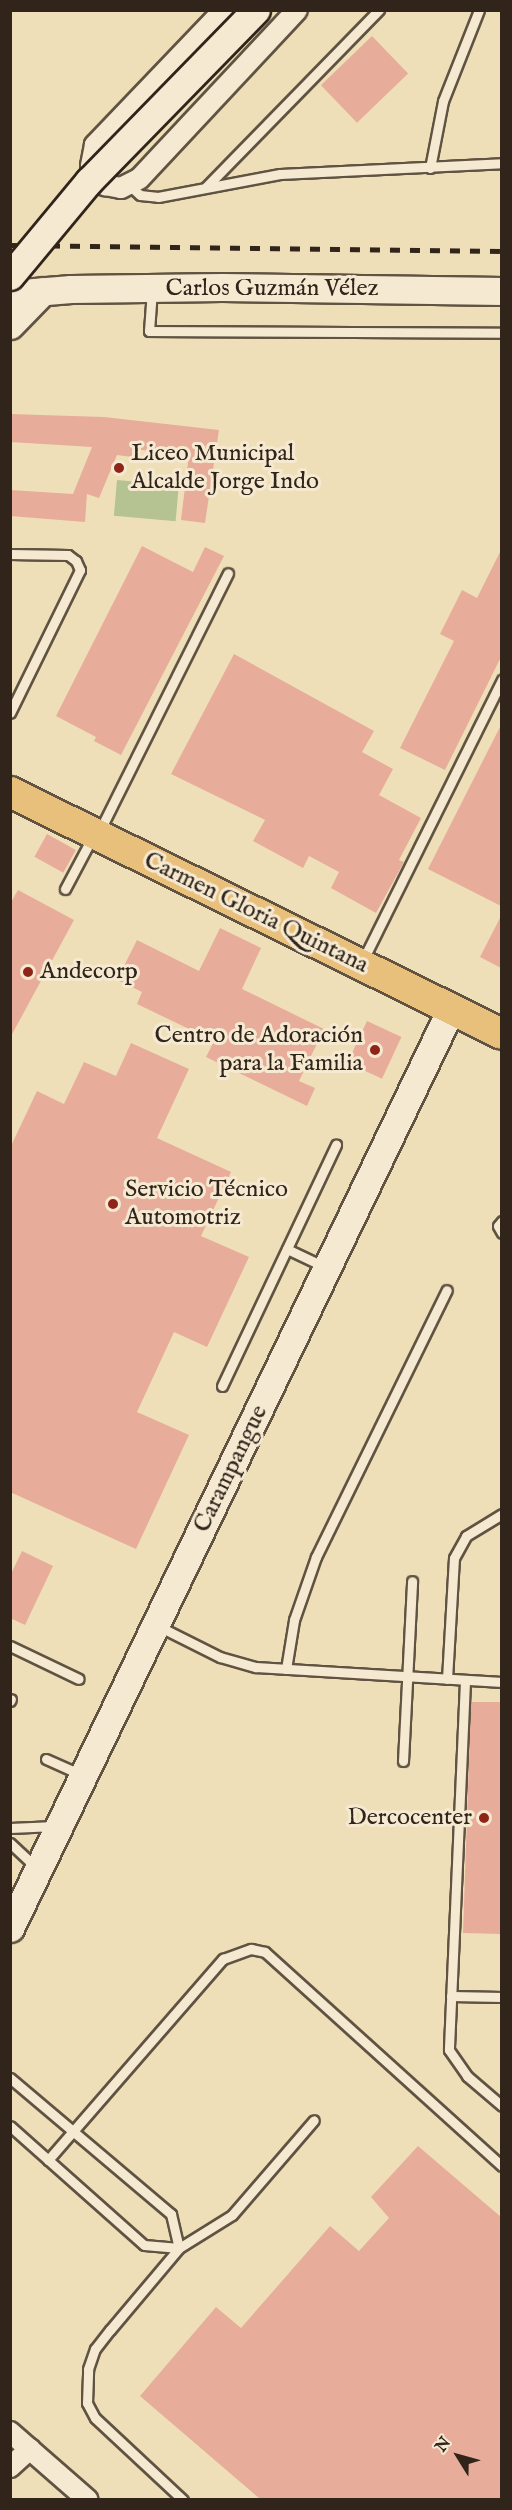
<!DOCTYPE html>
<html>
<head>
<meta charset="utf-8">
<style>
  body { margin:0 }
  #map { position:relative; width:512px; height:2510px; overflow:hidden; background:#efdfb8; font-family:"IM FELL English",serif }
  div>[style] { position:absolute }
  .green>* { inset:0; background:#b5c392; transform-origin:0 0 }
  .building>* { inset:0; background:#e7ad9a; transform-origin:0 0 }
  .roads { filter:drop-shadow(2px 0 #605342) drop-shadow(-2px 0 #605342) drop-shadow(0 2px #605342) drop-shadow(0 -2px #605342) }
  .lane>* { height:9px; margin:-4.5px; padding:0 4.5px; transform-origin:4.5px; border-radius:4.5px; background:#f5ead1 }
  .street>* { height:20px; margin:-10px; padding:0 10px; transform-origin:10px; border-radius:10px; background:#f5ead1 }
  .secondary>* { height:27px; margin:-13.5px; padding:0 13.5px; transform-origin:13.5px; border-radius:13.5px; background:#f5ead1 }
  .primary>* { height:30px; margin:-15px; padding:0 15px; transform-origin:15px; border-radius:15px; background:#e8c07c }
  .rail>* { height:4.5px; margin-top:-2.25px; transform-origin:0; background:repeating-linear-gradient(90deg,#30241b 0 10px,transparent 0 20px) }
  .bridges { filter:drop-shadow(2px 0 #30241b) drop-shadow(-2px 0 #30241b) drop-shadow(0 2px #30241b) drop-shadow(0 -2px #30241b) }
  .secondary-bridge>* { height:27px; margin:-13.5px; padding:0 13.5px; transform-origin:13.5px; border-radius:13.5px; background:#f5ead1 }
  .dots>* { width:16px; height:16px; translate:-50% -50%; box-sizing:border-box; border:3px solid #f5ead1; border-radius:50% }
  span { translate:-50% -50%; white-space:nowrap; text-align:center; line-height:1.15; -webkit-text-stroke:6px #f5ead1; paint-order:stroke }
  .street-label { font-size:24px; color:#30241b }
  .poi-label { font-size:24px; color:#30241b }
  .left { translate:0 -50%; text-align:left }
  .right { translate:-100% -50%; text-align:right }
  .frame { position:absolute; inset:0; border:12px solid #30241b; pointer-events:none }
  .north { position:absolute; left:428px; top:2426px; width:60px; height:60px; -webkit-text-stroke:4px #f5ead1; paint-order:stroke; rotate:307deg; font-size:16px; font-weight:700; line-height:24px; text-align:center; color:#30241b }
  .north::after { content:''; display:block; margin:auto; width:21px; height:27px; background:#30241b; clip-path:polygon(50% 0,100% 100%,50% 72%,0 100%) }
</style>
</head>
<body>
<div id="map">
  <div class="green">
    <i style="left:117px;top:480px;width:62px;height:36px;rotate:5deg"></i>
  </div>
  <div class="building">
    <i style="left:372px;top:36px;width:52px;height:71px;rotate:46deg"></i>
    <i style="clip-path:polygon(10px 414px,104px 417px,219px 430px,205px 523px,181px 520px,189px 454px,141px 450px,140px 458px,117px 455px,99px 498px,87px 494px,85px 522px,10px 516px,10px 490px,73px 494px,92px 447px,10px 442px)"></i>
    <i style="clip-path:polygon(142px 546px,193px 572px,205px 547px,224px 556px,121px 755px,94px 741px,96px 737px,56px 716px)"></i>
    <i style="clip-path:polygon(501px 550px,501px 657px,445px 770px,400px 748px,454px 641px,440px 634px,462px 590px,477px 598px)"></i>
    <i style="clip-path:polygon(234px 654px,374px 731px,362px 752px,393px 769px,379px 795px,421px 818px,399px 860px,404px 862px,376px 913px,331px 888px,339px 872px,309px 856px,303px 868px,253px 841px,265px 820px,171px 774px)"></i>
    <i style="clip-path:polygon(501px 725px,501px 906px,428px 869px)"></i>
    <i style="left:47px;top:834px;width:33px;height:26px;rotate:29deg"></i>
    <i style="clip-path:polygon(18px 890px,74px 920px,10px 1038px,10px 904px)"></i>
    <i style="clip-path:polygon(501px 916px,501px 968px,480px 957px)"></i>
    <i style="clip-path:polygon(220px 928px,261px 948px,242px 989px,324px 1029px,299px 1081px,315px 1088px,307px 1106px,206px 1057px,214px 1041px,137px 1004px,142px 992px,117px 980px,137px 940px,199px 971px)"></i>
    <i style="left:367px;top:1021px;width:38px;height:46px;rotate:25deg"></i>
    <i style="clip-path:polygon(131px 1043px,189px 1069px,157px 1138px,231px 1172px,201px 1236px,249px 1257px,207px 1347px,174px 1332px,137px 1412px,189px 1435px,136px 1549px,10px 1492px,10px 1148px,37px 1091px,64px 1104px,84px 1062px,116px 1076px)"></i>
    <i style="clip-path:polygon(22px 1551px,53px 1566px,25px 1625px,10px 1618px,10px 1576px)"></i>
    <i style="clip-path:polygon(471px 1702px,501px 1702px,501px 1934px,463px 1933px)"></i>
    <i style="clip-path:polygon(418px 2146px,501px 2217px,501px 2499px,260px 2499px,140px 2396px,216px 2307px,241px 2328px,330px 2226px,359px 2251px,389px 2218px,371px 2197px)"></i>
  </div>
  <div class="roads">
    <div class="lane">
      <i style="left:430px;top:168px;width:68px;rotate:-79deg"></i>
      <i style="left:443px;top:101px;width:98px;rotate:-68.4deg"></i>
      <i style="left:130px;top:186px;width:13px;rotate:42deg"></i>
      <i style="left:140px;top:195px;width:18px;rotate:6deg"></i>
      <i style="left:158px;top:197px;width:124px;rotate:-10.7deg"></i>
      <i style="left:280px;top:174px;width:222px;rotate:-2.8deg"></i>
      <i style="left:206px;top:187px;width:248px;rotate:-45.7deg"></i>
      <i style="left:152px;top:290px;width:41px;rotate:94.2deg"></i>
      <i style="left:149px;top:331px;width:353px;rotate:0.3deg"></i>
      <i style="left:10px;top:554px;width:58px;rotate:1deg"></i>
      <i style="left:68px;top:555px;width:10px;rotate:37deg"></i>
      <i style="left:76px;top:561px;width:10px;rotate:66deg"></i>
      <i style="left:80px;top:570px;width:159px;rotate:116.1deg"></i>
      <i style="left:99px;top:832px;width:289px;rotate:-63.5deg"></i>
      <i style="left:65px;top:889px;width:58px;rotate:-62.1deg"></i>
      <i style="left:363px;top:960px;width:313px;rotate:-63.6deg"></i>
      <i style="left:502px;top:1221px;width:6px;rotate:129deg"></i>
      <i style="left:498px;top:1226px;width:8px;rotate:60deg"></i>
      <i style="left:287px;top:1249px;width:42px;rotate:25.3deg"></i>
      <i style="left:222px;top:1386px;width:267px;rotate:-64.7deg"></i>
      <i style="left:156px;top:1625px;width:72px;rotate:26.6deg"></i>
      <i style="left:220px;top:1657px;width:37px;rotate:16deg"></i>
      <i style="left:256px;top:1667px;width:246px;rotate:3.5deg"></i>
      <i style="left:10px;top:1646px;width:76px;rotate:25.6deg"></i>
      <i style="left:286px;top:1669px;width:50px;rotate:-80.7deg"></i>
      <i style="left:294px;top:1620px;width:67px;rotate:-70.8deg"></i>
      <i style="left:316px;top:1557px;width:297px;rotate:-63.9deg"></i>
      <i style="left:447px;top:1679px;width:121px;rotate:-86.7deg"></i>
      <i style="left:454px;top:1558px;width:25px;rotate:-61deg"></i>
      <i style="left:466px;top:1536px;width:42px;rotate:-31.4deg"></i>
      <i style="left:465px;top:1681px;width:369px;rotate:92.5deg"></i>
      <i style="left:449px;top:2050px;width:32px;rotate:55deg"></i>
      <i style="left:467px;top:2076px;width:46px;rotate:40.6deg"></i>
      <i style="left:10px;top:1701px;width:2px;rotate:-63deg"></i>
      <i style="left:46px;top:1759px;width:39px;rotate:24deg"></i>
      <i style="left:403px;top:1761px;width:180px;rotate:-87.1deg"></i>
      <i style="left:10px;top:1828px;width:45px;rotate:-2.5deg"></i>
      <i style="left:10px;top:1843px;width:37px;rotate:43deg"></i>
      <i style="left:451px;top:1996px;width:51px;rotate:1.1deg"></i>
      <i style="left:10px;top:2078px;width:211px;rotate:40.2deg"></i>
      <i style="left:171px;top:2214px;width:35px;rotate:77deg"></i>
      <i style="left:179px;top:2248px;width:35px;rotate:-175deg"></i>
      <i style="left:144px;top:2245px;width:179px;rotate:-138.4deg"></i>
      <i style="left:48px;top:2160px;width:267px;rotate:-49deg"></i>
      <i style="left:223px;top:1959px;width:30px;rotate:-20deg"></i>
      <i style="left:251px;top:1949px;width:14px;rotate:12deg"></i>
      <i style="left:265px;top:1952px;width:319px;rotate:42.1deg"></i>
      <i style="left:183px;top:2500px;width:120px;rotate:-137deg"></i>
      <i style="left:95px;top:2418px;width:17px;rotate:-118deg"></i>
      <i style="left:87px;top:2403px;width:34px;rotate:-88deg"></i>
      <i style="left:88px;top:2369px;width:21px;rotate:-71deg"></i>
      <i style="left:95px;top:2349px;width:24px;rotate:-52deg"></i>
      <i style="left:110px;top:2330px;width:107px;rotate:-49.9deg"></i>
      <i style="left:179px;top:2248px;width:62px;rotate:-31.9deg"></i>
      <i style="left:232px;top:2215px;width:125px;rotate:-49.2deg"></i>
    </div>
    <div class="street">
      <i style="left:224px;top:10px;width:187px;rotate:133.7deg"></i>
      <i style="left:95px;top:145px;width:21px;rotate:101deg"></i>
      <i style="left:91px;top:166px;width:24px;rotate:54deg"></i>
      <i style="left:105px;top:185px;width:16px;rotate:11deg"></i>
      <i style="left:121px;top:188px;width:20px;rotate:-27deg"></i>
      <i style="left:139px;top:179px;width:231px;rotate:-46.9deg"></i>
      <i style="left:10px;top:2432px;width:103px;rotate:41.1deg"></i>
      <i style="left:10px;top:2467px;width:27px;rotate:-42deg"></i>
    </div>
    <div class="secondary">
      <i style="left:10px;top:294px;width:61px;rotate:-4.7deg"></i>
      <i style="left:71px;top:289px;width:151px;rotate:-0.8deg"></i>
      <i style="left:222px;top:287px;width:280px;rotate:0.8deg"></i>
      <i style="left:10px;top:325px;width:47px;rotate:-45.9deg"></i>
      <i style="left:10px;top:1928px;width:1019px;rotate:-64.37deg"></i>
    </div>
    <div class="primary">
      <i style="left:10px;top:792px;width:548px;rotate:26.19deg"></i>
    </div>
  </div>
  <div class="rail">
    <i style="left:10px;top:245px;width:492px;rotate:0.7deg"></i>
  </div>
  <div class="bridges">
    <div class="secondary-bridge">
      <i style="left:10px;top:276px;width:124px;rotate:-50.3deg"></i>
      <i style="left:89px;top:181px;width:239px;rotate:-45.7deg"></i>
    </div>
  </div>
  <div class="dots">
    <i style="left:119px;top:468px;background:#8f2418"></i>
    <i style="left:28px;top:972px;background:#8f2418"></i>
    <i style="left:375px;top:1050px;background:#8f2418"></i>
    <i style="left:113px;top:1204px;background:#8f2418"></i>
    <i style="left:484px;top:1818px;background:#8f2418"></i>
  </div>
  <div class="street-label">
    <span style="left:272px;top:289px">Carlos Guzmán Vélez</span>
    <span style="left:256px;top:913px;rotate:26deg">Carmen Gloria Quintana</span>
    <span style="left:231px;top:1469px;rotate:-64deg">Carampangue</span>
  </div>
  <div class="poi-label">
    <span class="left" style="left:131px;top:468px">Liceo Municipal<br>Alcalde Jorge Indo</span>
    <span class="left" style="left:40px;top:972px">Andecorp</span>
    <span class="right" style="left:363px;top:1050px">Centro de Adoración<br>para la Familia</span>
    <span class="left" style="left:125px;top:1204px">Servicio Técnico<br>Automotriz</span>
    <span class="right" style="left:472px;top:1818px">Dercocenter</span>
  </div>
  <div class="frame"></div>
  <div class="north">N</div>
</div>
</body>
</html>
